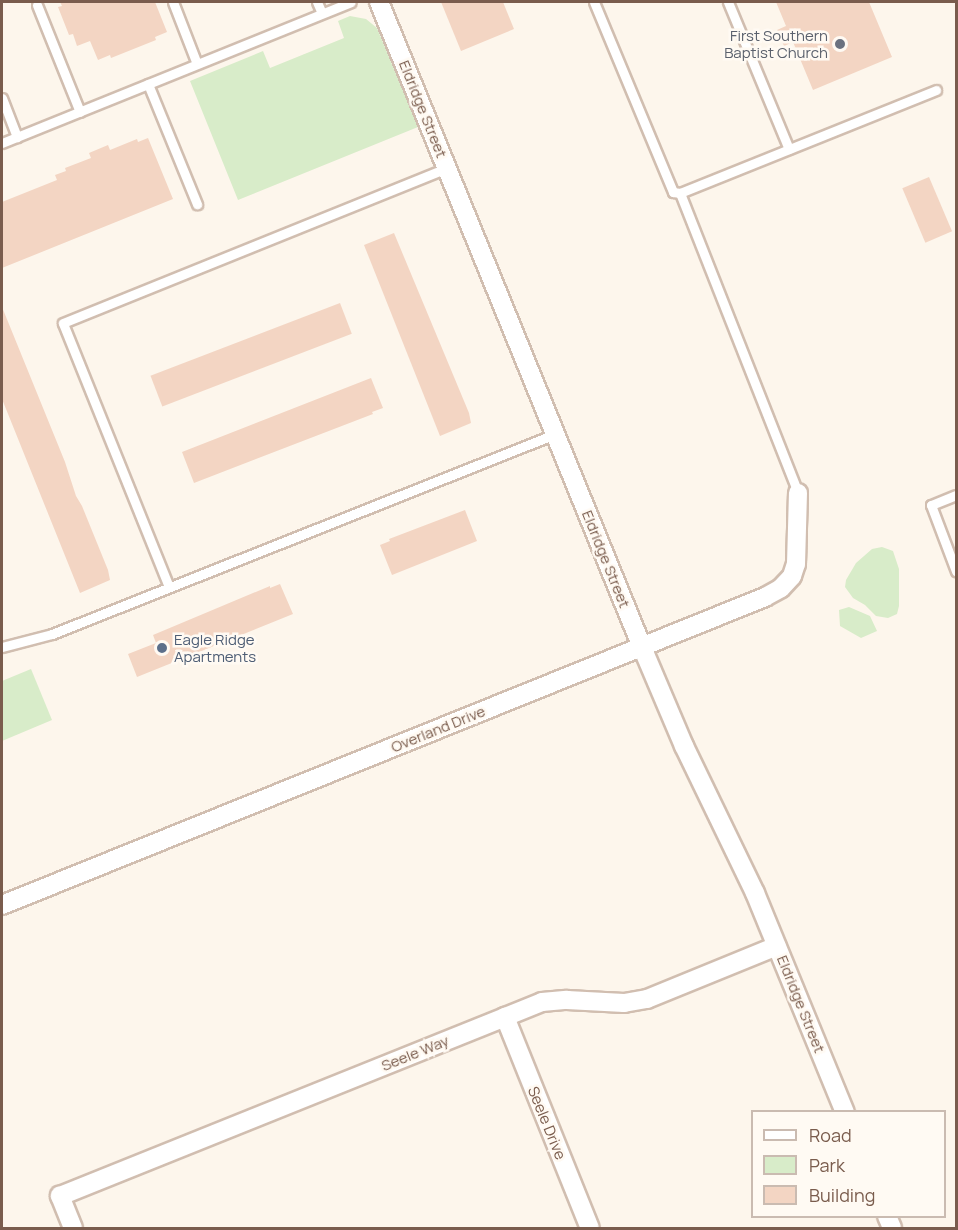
<!DOCTYPE html>
<html>
<head>
<meta charset="utf-8">
<style>
  body { margin:0 }
  #map { position:relative; width:958px; height:1230px; overflow:hidden; background:#fdf6ec; font-family:Manrope,sans-serif }
  div>[style] { position:absolute }
  .green>* { inset:0; background:#d8ecc9 }
  .building>* { inset:0; background:#f3d5c3; transform-origin:0 0 }
  .roads { filter:drop-shadow(2px 0 #d1beb0) drop-shadow(-2px 0 #d1beb0) drop-shadow(0 2px #d1beb0) drop-shadow(0 -2px #d1beb0) }
  .lane>* { height:9px; margin:-4.5px; padding:0 4.5px; transform-origin:4.5px; border-radius:4.5px; background:#fff }
  .street>* { height:18px; margin:-9px; padding:0 9px; transform-origin:9px; border-radius:9px; background:#fff }
  .dots>* { width:16px; height:16px; translate:-50% -50%; box-sizing:border-box; border:3px solid #fffaf3; border-radius:50% }
  span { translate:-50% -50%; white-space:nowrap; text-align:center; line-height:1.15; -webkit-text-stroke:5px #fffaf3; paint-order:stroke }
  .worship-label { font-size:15px; color:#5b616d }
  .right { translate:-100% -50%; text-align:right }
  .street-label { font-size:15px; color:#7a5c4d }
  .service-label { font-size:15px; color:#4e5e75 }
  .left { translate:0 -50%; text-align:left }
  .frame { position:absolute; inset:0; border:3px solid #7a5c4d; pointer-events:none }
  .legend { position:absolute; left:751px; top:1110px; width:195px; height:108px; box-sizing:border-box; background:#fffaf3; border:2px solid #cabbb1; margin:0; padding:8px 10px; list-style:none; font-size:18px; color:#7a5c4d }
  .legend li { display:flex; align-items:center; gap:12px; height:30px }
  .legend b { width:30px; border:2px solid #cabbb1 }
</style>
</head>
<body>
<div id="map">
  <div class="green">
    <i style="clip-path:polygon(350px 16px,366px 19px,377px 28px,418px 127px,238px 200px,190px 81px,263px 51px,270px 68px,344px 38px,338px 21px)"></i>
    <i style="clip-path:polygon(882px 547px,893px 551px,899px 569px,899px 606px,897px 614px,888px 618px,876px 616px,865px 605px,853px 598px,845px 587px,846px 580px,856px 563px,872px 549px)"></i>
    <i style="clip-path:polygon(849px 607px,870px 616px,877px 631px,861px 638px,840px 626px,839px 610px)"></i>
    <i style="clip-path:polygon(31px 669px,52px 720px,2px 741px,2px 681px)"></i>
  </div>
  <div class="building">
    <i style="clip-path:polygon(60px 2px,155px 2px,167px 32px,155px 37px,156px 40px,111px 58px,110px 55px,98px 60px,90px 41px,77px 46px,73px 34px,69px 35px,58px 7px,62px 6px)"></i>
    <i style="clip-path:polygon(441px 2px,503px 2px,514px 29px,461px 51px)"></i>
    <i style="clip-path:polygon(776px 2px,869px 2px,892px 57px,813px 90px,793px 42px,784px 46px,777px 30px,786px 26px)"></i>
    <i style="clip-path:polygon(148px 138px,173px 199px,2px 268px,2px 202px,57px 180px,55px 175px,66px 171px,65px 168px,91px 158px,89px 153px,108px 145px,110px 150px,137px 139px,138px 142px)"></i>
    <i style="left:929px;top:177px;width:59px;height:29px;rotate:67deg"></i>
    <i style="clip-path:polygon(394px 233px,469px 413px,471px 423px,440px 436px,364px 245px)"></i>
    <i style="left:340px;top:303px;width:33px;height:203px;rotate:69deg"></i>
    <i style="clip-path:polygon(2px 307px,65px 462px,76px 496px,82px 506px,108px 570px,110px 580px,80px 593px,2px 399px)"></i>
    <i style="clip-path:polygon(371px 378px,383px 408px,372px 412px,373px 414px,194px 483px,182px 452px)"></i>
    <i style="clip-path:polygon(465px 510px,477px 541px,392px 575px,380px 545px,390px 541px,389px 539px)"></i>
    <i style="clip-path:polygon(280px 584px,293px 614px,137px 677px,128px 654px,156px 643px,153px 635px,270px 586px,270px 588px)"></i>
  </div>
  <div class="roads">
    <div class="lane">
      <i style="left:173px;top:2px;width:66px;rotate:68.8deg"></i>
      <i style="left:317px;top:2px;width:12px;rotate:66deg"></i>
      <i style="left:594px;top:2px;width:206px;rotate:67.4deg"></i>
      <i style="left:673px;top:192px;width:7px;rotate:8deg"></i>
      <i style="left:680px;top:193px;width:276px;rotate:-21.9deg"></i>
      <i style="left:728px;top:2px;width:159px;rotate:67.5deg"></i>
      <i style="left:37px;top:5px;width:115px;rotate:68.1deg"></i>
      <i style="left:148px;top:84px;width:130px;rotate:67.8deg"></i>
      <i style="left:2px;top:98px;width:42px;rotate:69deg"></i>
      <i style="left:2px;top:143px;width:376px;rotate:-22deg"></i>
      <i style="left:680px;top:193px;width:322px;rotate:68.5deg"></i>
      <i style="left:956px;top:495px;width:27px;rotate:158deg"></i>
      <i style="left:931px;top:505px;width:71px;rotate:69.3deg"></i>
      <i style="left:169px;top:587px;width:284px;rotate:-111.9deg"></i>
      <i style="left:63px;top:323px;width:414px;rotate:-22deg"></i>
      <i style="left:2px;top:647px;width:52px;rotate:-14.6deg"></i>
      <i style="left:52px;top:634px;width:541px;rotate:-21.68deg"></i>
    </div>
    <div class="street">
      <i style="left:379px;top:2px;width:697px;rotate:67.82deg"></i>
      <i style="left:642px;top:647px;width:108px;rotate:67deg"></i>
      <i style="left:684px;top:746px;width:163px;rotate:64.2deg"></i>
      <i style="left:755px;top:893px;width:237px;rotate:67.7deg"></i>
      <i style="left:2px;top:905px;width:823px;rotate:-21.98deg"></i>
      <i style="left:765px;top:597px;width:18px;rotate:-29deg"></i>
      <i style="left:781px;top:588px;width:16px;rotate:-47deg"></i>
      <i style="left:792px;top:576px;width:13px;rotate:-72deg"></i>
      <i style="left:796px;top:564px;width:71px;rotate:-88.4deg"></i>
      <i style="left:505px;top:1017px;width:227px;rotate:68.1deg"></i>
      <i style="left:887px;top:1216px;width:13px;rotate:67deg"></i>
      <i style="left:73px;top:1228px;width:35px;rotate:-112deg"></i>
      <i style="left:60px;top:1196px;width:480px;rotate:-21.9deg"></i>
      <i style="left:505px;top:1017px;width:40px;rotate:-22deg"></i>
      <i style="left:542px;top:1002px;width:25px;rotate:-5deg"></i>
      <i style="left:567px;top:1000px;width:57px;rotate:3deg"></i>
      <i style="left:624px;top:1003px;width:23px;rotate:-10deg"></i>
      <i style="left:647px;top:999px;width:140px;rotate:-22.2deg"></i>
    </div>
  </div>
  <div class="dots">
    <i style="left:840px;top:44px;background:#6b7280"></i>
    <i style="left:162px;top:648px;background:#5c6f8a"></i>
  </div>
  <div class="worship-label">
    <span class="right" style="left:828px;top:44px">First Southern<br>Baptist Church</span>
  </div>
  <div class="street-label">
    <span style="left:423px;top:109px;rotate:68deg">Eldridge Street</span>
    <span style="left:606px;top:559px;rotate:68deg">Eldridge Street</span>
    <span style="left:438px;top:729px;rotate:-22deg">Overland Drive</span>
    <span style="left:801px;top:1004px;rotate:68deg">Eldridge Street</span>
    <span style="left:415px;top:1053px;rotate:-22deg">Seele Way</span>
    <span style="left:547px;top:1123px;rotate:68deg">Seele Drive</span>
  </div>
  <div class="service-label">
    <span class="left" style="left:174px;top:648px">Eagle Ridge<br>Apartments</span>
  </div>
  <div class="frame"></div>
  <ul class="legend">
  <li><b style="height:8px;background:#fff"></b>Road</li>
  <li><b style="height:16px;background:#d8ecc9"></b>Park</li>
  <li><b style="height:16px;background:#f3d5c3"></b>Building</li>
  </ul>
</div>
</body>
</html>
